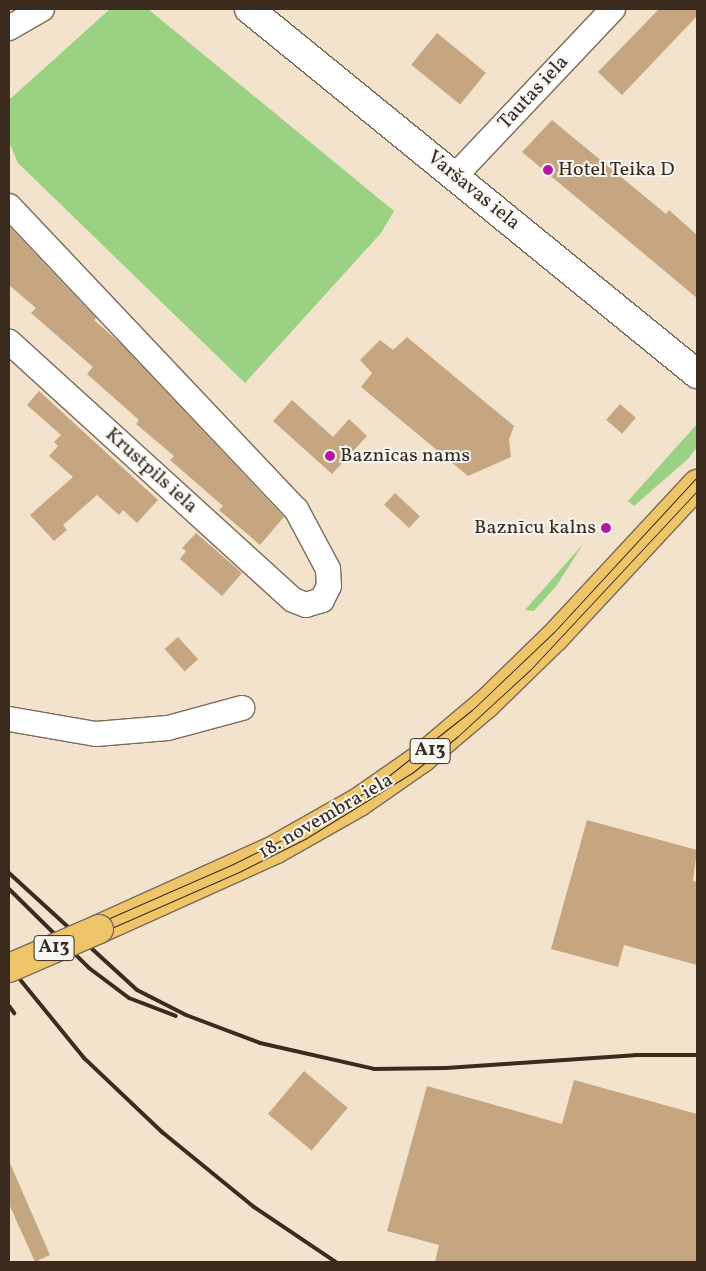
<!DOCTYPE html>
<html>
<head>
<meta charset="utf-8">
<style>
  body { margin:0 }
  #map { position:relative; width:706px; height:1271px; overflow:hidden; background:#f3e3cc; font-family:Vollkorn,serif }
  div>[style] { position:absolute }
  .green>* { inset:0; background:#9ad183 }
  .building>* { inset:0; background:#c6a680; transform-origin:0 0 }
  .roads { filter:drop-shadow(1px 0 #7b6b5b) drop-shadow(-1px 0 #7b6b5b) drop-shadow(0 1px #7b6b5b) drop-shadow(0 -1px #7b6b5b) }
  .minor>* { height:24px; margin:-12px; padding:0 12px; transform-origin:12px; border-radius:12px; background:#fff }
  .tertiary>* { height:28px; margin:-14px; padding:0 14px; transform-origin:14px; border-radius:14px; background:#fff }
  .primary>* { height:28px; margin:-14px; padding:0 14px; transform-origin:14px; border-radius:14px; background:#eec569 }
  .tram>* { height:1px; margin:-0.5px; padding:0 0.5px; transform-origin:0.5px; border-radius:0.5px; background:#3b2a1e }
  .rail>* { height:4px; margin:-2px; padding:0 2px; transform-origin:2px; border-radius:2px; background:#3b2a1e }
  .bridges { filter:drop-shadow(1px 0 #7b6b5b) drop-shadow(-1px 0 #7b6b5b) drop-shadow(0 1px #7b6b5b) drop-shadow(0 -1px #7b6b5b) }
  .primary-bridge>* { height:28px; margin:-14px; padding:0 14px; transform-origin:14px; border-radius:14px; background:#eec569 }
  .dots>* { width:14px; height:14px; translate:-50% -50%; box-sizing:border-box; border:2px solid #f6f6f2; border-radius:50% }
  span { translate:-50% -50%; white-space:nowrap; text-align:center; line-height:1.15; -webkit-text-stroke:4px #f6f6f2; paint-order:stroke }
  .shield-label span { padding:1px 4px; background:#f6f6f2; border:1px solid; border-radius:4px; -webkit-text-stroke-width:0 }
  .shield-label { font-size:19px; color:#3b2a1e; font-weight:700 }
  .street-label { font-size:20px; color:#3b2a1e }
  .poi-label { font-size:20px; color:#3b2a1e }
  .left { translate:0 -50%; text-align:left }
  .right { translate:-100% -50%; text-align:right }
  .frame { position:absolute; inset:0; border:10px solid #3b2a1e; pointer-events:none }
</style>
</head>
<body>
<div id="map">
  <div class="green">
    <i style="clip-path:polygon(110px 9px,148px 9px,394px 211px,381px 233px,245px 383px,18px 163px,9px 142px,9px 100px)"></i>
    <i style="clip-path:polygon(697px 424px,697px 447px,689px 458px,634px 506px,628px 501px)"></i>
    <i style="clip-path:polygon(583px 544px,557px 585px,534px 611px,525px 610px)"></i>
  </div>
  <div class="building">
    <i style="clip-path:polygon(659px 9px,697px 9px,697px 16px,622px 95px,598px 72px)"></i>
    <i style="left:437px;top:33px;width:63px;height:41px;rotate:39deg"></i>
    <i style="clip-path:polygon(552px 120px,666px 214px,669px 210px,697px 235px,697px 298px,522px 152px)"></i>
    <i style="clip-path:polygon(9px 226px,96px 318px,94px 320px,120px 343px,284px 517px,260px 545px,219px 510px,223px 506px,170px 460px,174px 456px,136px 424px,139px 420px,87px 374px,93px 367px,31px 313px,36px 308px,9px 285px)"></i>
    <i style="clip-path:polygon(407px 337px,514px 426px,509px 440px,511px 457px,468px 476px,361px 387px,372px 373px,360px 360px,380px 340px,393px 350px)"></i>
    <i style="clip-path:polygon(39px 391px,158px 500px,137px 523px,123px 510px,119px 515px,97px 495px,63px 525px,67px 530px,54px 541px,30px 515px,73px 477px,49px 456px,58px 446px,54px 442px,61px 435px,27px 405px)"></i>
    <i style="clip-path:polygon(292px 400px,333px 437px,349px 419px,367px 436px,332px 474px,273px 421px)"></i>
    <i style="left:620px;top:404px;width:21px;height:21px;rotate:41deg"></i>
    <i style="left:395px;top:493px;width:34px;height:16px;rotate:43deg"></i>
    <i style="clip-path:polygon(196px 533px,242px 573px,222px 596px,180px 559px,186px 551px,182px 548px)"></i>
    <i style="left:178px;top:637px;width:30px;height:18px;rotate:48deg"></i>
    <i style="clip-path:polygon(587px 820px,697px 850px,693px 881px,697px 882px,697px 965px,624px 945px,618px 967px,551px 949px)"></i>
    <i style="left:304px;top:1071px;width:57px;height:56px;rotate:40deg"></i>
    <i style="clip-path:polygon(574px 1080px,697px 1114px,697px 1262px,435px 1262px,439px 1245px,387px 1231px,427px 1086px,562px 1124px)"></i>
    <i style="clip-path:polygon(9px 1161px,50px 1255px,35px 1262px,9px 1204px)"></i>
  </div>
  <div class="roads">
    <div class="minor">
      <i style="left:9px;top:28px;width:38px;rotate:-30deg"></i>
      <i style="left:455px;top:176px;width:230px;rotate:-46.6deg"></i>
      <i style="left:9px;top:206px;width:417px;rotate:46.6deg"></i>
      <i style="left:296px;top:509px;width:68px;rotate:61.9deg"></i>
      <i style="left:328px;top:569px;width:17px;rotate:87deg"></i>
      <i style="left:329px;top:586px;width:16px;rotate:117deg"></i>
      <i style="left:322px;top:600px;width:17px;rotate:163deg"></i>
      <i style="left:306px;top:605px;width:14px;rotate:-159deg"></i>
      <i style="left:293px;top:600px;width:384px;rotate:-137.7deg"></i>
      <i style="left:9px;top:719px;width:88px;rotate:9.8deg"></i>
      <i style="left:96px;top:734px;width:72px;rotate:-4.8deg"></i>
      <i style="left:168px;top:728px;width:77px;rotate:-15.1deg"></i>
    </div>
    <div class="tertiary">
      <i style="left:249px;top:9px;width:578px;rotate:39.17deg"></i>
    </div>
    <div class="primary">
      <i style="left:99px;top:929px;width:194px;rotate:-24.3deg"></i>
      <i style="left:276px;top:849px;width:95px;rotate:-29.5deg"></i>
      <i style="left:359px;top:802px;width:77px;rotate:-34.9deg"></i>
      <i style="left:422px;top:758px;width:84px;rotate:-40.2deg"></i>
      <i style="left:486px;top:704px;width:96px;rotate:-44.2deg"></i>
      <i style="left:555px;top:637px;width:209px;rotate:-47.1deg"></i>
    </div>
  </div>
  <div class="tram">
    <i style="left:9px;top:962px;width:244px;rotate:-23.6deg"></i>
    <i style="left:233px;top:864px;width:90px;rotate:-26.3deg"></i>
    <i style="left:314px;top:824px;width:74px;rotate:-31.8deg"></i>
    <i style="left:377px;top:785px;width:121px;rotate:-38.3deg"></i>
    <i style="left:472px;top:710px;width:113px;rotate:-43.6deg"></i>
    <i style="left:554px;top:632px;width:211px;rotate:-47.3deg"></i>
    <i style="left:9px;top:973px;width:253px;rotate:-23.7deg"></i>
    <i style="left:241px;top:871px;width:72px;rotate:-26.6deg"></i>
    <i style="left:305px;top:839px;width:126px;rotate:-31.7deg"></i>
    <i style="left:412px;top:773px;width:58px;rotate:-38.7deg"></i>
    <i style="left:457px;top:737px;width:100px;rotate:-42.6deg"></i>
    <i style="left:531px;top:669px;width:243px;rotate:-47deg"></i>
  </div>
  <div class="rail">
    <i style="left:9px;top:873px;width:173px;rotate:42.4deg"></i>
    <i style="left:137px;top:990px;width:55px;rotate:27deg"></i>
    <i style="left:186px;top:1015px;width:79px;rotate:20.7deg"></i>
    <i style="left:260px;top:1043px;width:117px;rotate:12.8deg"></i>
    <i style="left:374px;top:1069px;width:72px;rotate:-0.8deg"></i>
    <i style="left:446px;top:1068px;width:189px;rotate:-3.9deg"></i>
    <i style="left:635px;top:1055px;width:62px"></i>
    <i style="left:9px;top:889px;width:112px;rotate:44.6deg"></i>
    <i style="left:89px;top:968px;width:50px;rotate:36.9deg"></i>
    <i style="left:129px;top:998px;width:50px;rotate:21deg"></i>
    <i style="left:9px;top:966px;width:119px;rotate:50.8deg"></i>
    <i style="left:84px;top:1058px;width:108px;rotate:43.5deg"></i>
    <i style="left:162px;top:1132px;width:119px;rotate:39.2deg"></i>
    <i style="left:254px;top:1207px;width:99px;rotate:33.9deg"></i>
    <i style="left:9px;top:1006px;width:9px;rotate:54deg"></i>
  </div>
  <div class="bridges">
    <div class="primary-bridge">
      <i style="left:9px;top:968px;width:98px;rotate:-23.4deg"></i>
    </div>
  </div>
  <div class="dots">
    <i style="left:548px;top:170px;background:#b5179e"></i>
    <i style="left:330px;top:456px;background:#b5179e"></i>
    <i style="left:606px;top:528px;background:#b5179e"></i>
  </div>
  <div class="shield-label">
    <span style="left:430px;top:751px">A13</span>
    <span style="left:54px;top:948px">A13</span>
  </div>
  <div class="street-label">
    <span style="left:534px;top:93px;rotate:-47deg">Tautas iela</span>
    <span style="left:473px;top:191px;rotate:39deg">Varšavas iela</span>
    <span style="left:151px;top:471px;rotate:42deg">Krustpils iela</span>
    <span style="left:326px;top:817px;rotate:-30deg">18. novembra iela</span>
  </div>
  <div class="poi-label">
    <span class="left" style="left:558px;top:170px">Hotel Teika D</span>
    <span class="left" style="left:340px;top:456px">Baznīcas nams</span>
    <span class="right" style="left:596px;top:528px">Baznīcu kalns</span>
  </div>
  <div class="frame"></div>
</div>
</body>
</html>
